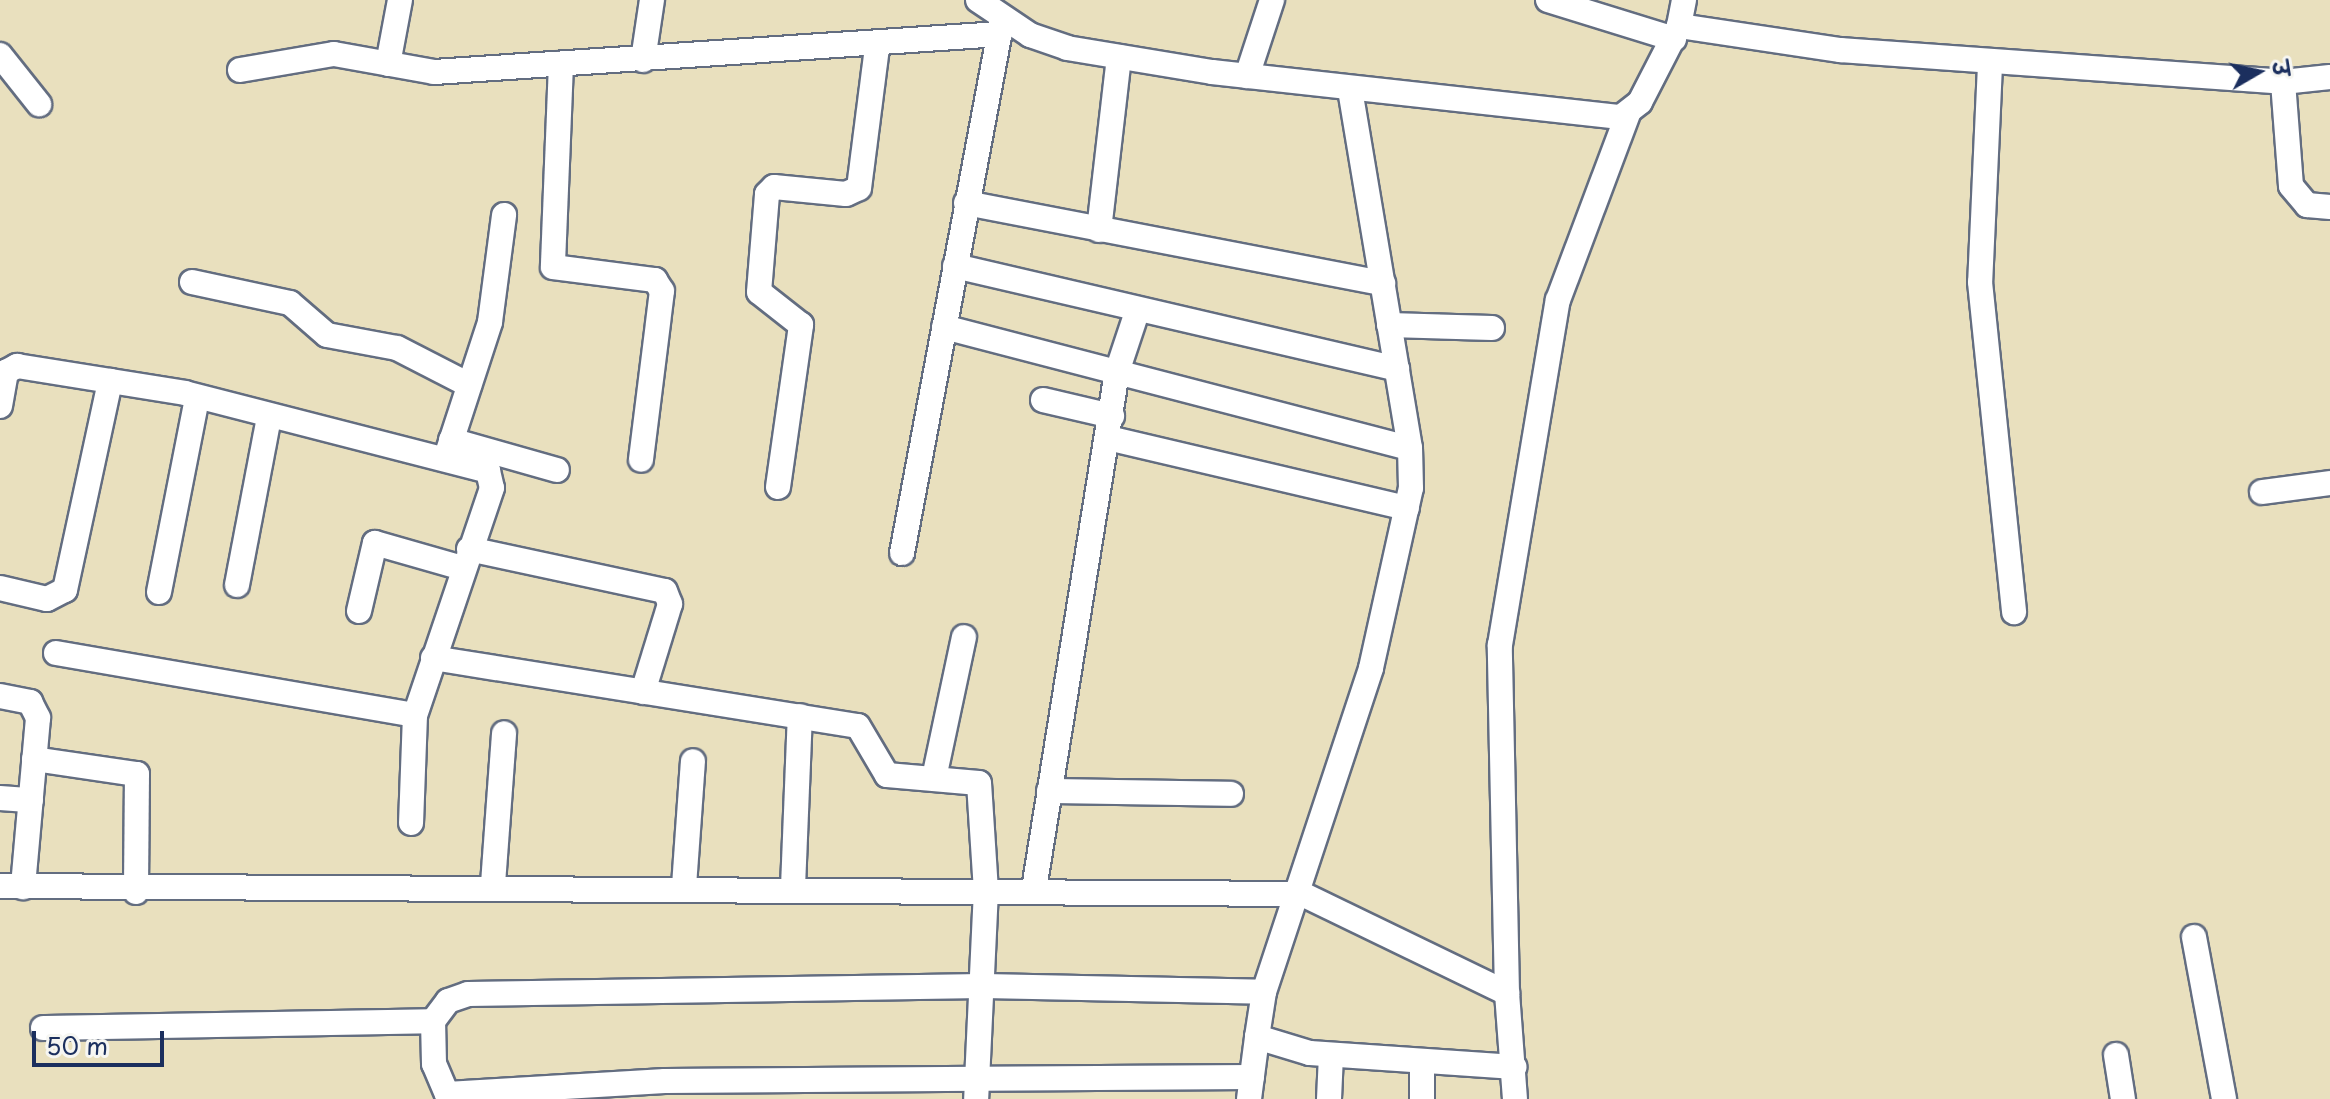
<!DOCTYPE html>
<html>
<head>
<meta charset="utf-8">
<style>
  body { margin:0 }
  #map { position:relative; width:2330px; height:1099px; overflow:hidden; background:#e9e0be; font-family:"Playpen Sans","Playpen Sans Deva",sans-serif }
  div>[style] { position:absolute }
  .roads { filter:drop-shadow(2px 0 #636d80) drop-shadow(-2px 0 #636d80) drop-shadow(0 2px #636d80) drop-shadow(0 -2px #636d80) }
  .minor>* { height:24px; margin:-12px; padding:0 12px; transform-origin:12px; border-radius:12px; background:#fff }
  span { translate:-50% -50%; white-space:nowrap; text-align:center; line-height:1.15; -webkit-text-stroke:7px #f6f6f2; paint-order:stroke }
  .north { position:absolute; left:2218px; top:32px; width:80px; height:80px; -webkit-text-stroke:6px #f6f6f2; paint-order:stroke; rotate:81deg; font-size:22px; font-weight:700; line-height:32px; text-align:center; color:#1b2f5e }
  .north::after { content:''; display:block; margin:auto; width:28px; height:36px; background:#1b2f5e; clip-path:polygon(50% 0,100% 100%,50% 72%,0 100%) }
  .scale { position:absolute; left:32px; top:1031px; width:132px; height:36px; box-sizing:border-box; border:4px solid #1b2f5e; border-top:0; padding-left:10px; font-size:24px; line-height:28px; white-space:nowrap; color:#1b2f5e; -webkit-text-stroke:6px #f6f6f2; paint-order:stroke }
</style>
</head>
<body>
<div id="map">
  <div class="roads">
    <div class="minor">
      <i style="left:978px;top:0;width:63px;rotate:33.9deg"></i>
      <i style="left:1030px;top:35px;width:39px;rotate:19deg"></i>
      <i style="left:1067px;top:48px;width:147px;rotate:9.4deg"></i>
      <i style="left:1212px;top:72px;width:411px;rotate:6.3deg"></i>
      <i style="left:1621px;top:117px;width:24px;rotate:-38deg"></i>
      <i style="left:1640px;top:102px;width:85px;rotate:-62.8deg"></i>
      <i style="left:1548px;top:0;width:132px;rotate:17.2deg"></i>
      <i style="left:1684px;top:0;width:26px;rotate:101deg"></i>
      <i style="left:1679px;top:26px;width:163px;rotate:8.5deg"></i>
      <i style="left:1840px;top:50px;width:444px;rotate:4.1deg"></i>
      <i style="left:2283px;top:82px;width:47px;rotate:-6.1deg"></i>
      <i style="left:0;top:55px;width:63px;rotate:51.5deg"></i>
      <i style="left:643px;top:60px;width:61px;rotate:-81.5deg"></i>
      <i style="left:388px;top:64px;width:65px;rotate:-79.4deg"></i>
      <i style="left:561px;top:64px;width:203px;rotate:92.3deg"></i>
      <i style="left:553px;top:267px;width:103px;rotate:7.3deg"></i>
      <i style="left:655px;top:280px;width:13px;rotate:58deg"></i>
      <i style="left:662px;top:291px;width:170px;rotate:97.1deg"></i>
      <i style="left:1990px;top:65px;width:217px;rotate:92.6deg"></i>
      <i style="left:1980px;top:282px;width:332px;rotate:84.1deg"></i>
      <i style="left:240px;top:70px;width:95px;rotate:-9.7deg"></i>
      <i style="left:334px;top:54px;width:102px;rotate:10.2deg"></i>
      <i style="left:434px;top:72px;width:567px;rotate:-3.84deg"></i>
      <i style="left:1247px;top:76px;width:80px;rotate:-71.8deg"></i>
      <i style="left:2283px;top:82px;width:104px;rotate:85.6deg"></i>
      <i style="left:2291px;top:186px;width:25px;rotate:50deg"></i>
      <i style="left:2307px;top:205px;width:23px;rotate:5deg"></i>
      <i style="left:966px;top:203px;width:425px;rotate:10.9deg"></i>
      <i style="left:1099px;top:230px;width:174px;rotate:-83.4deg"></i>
      <i style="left:955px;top:266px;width:454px;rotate:13.1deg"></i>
      <i style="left:192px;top:282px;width:100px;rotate:12.1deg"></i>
      <i style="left:290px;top:303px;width:49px;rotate:40.9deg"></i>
      <i style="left:327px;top:335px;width:71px;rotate:10.5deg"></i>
      <i style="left:397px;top:348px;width:81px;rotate:27.2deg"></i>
      <i style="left:1389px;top:325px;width:103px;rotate:1.7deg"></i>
      <i style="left:944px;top:327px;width:481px;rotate:14.6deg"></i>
      <i style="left:1043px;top:400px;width:71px;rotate:13.1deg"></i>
      <i style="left:0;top:406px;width:35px;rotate:-80deg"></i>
      <i style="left:6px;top:372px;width:13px;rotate:-29deg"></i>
      <i style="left:17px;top:366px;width:170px;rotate:9.1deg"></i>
      <i style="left:185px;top:393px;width:313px;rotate:14.4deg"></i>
      <i style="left:488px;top:471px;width:17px;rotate:77deg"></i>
      <i style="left:492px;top:488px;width:240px;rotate:108.7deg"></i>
      <i style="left:415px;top:715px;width:108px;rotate:92.1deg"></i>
      <i style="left:1108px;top:438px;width:307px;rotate:13.2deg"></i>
      <i style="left:451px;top:440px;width:110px;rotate:15.8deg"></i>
      <i style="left:446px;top:457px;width:142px;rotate:-71.9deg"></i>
      <i style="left:490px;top:322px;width:108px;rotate:-82.5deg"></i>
      <i style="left:778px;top:487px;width:164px;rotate:-81.9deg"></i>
      <i style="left:801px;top:325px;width:53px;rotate:-141.8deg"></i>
      <i style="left:759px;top:292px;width:98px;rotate:-85.3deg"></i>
      <i style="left:767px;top:194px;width:10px;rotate:-45deg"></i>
      <i style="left:774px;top:187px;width:72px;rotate:5.6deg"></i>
      <i style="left:846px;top:194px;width:14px;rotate:-25deg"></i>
      <i style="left:859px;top:188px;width:142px;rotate:-82.7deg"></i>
      <i style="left:2262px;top:492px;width:69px;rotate:-7.5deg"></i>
      <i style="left:469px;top:549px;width:200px;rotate:12.1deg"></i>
      <i style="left:665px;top:591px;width:14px;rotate:69deg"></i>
      <i style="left:670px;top:604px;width:92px;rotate:107.1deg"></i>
      <i style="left:902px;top:553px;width:542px;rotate:-79.37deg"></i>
      <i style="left:237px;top:585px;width:171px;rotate:-79.2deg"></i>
      <i style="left:0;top:588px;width:48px;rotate:13.2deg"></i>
      <i style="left:47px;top:599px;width:20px;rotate:-27deg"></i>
      <i style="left:65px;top:590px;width:214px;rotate:-77.8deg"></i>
      <i style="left:159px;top:592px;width:197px;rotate:-78.9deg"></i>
      <i style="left:359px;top:611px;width:70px;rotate:-76.8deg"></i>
      <i style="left:375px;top:543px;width:91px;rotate:16deg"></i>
      <i style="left:56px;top:653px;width:364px;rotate:9.8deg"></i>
      <i style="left:433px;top:658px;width:430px;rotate:9.1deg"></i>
      <i style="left:858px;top:726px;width:57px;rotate:59.4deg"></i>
      <i style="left:887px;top:775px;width:92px;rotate:5deg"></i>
      <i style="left:979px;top:783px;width:107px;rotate:86.3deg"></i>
      <i style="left:986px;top:890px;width:209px;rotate:92.7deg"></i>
      <i style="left:0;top:696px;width:31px;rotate:11deg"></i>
      <i style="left:30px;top:702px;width:18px;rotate:63deg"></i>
      <i style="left:38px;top:718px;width:170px;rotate:95.1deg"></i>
      <i style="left:34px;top:759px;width:104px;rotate:8.3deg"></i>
      <i style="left:137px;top:774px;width:118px;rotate:90.5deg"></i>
      <i style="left:934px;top:778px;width:144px;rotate:-78deg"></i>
      <i style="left:1049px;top:791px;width:182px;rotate:0.9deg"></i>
      <i style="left:0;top:798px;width:31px;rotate:4deg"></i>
      <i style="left:493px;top:884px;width:151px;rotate:-85.8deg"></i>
      <i style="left:0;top:886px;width:1302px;rotate:0.35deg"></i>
      <i style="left:1302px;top:894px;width:228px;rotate:25.8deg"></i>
      <i style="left:1507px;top:993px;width:106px;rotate:85.7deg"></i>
      <i style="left:684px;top:886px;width:125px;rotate:-85.9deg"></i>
      <i style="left:793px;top:887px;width:171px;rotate:-87.7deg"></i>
      <i style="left:1034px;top:889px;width:524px;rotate:-80.88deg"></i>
      <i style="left:1117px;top:372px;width:66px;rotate:-71.6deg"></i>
      <i style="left:2194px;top:937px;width:165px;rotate:79.5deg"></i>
      <i style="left:1507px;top:993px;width:348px;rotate:-91.2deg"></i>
      <i style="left:1500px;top:645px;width:350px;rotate:-80.5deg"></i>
      <i style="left:1558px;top:300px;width:199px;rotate:-69.4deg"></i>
      <i style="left:43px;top:1028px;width:390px;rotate:-1deg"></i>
      <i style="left:1257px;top:1037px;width:46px;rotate:-81.2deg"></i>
      <i style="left:1264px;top:992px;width:341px;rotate:-71.7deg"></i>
      <i style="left:1371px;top:668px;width:184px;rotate:-77.5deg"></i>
      <i style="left:1411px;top:488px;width:40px;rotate:-91.4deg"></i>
      <i style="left:1410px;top:448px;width:365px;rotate:-99.5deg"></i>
      <i style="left:2116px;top:1055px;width:45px;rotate:81deg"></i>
      <i style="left:1422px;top:1063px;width:36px;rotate:90deg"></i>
      <i style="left:447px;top:1094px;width:218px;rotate:-3.4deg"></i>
      <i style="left:665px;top:1081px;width:587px;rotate:-0.39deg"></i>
      <i style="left:449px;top:1099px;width:38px;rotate:-113deg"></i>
      <i style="left:434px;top:1064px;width:43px;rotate:-91.3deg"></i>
      <i style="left:433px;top:1021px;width:25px;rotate:-53deg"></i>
      <i style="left:448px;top:1001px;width:21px;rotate:-19deg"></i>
      <i style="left:468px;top:994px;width:516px;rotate:-0.89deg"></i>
      <i style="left:984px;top:986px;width:280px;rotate:1.2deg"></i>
      <i style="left:1249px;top:1099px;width:63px;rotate:-82.6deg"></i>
      <i style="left:1257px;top:1037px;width:55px;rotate:16.8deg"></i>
      <i style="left:1310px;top:1053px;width:205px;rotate:3.9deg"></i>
      <i style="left:1329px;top:1099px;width:44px;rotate:-87.4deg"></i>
    </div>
  </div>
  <div class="north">उ</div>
  <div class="scale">50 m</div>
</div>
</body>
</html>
